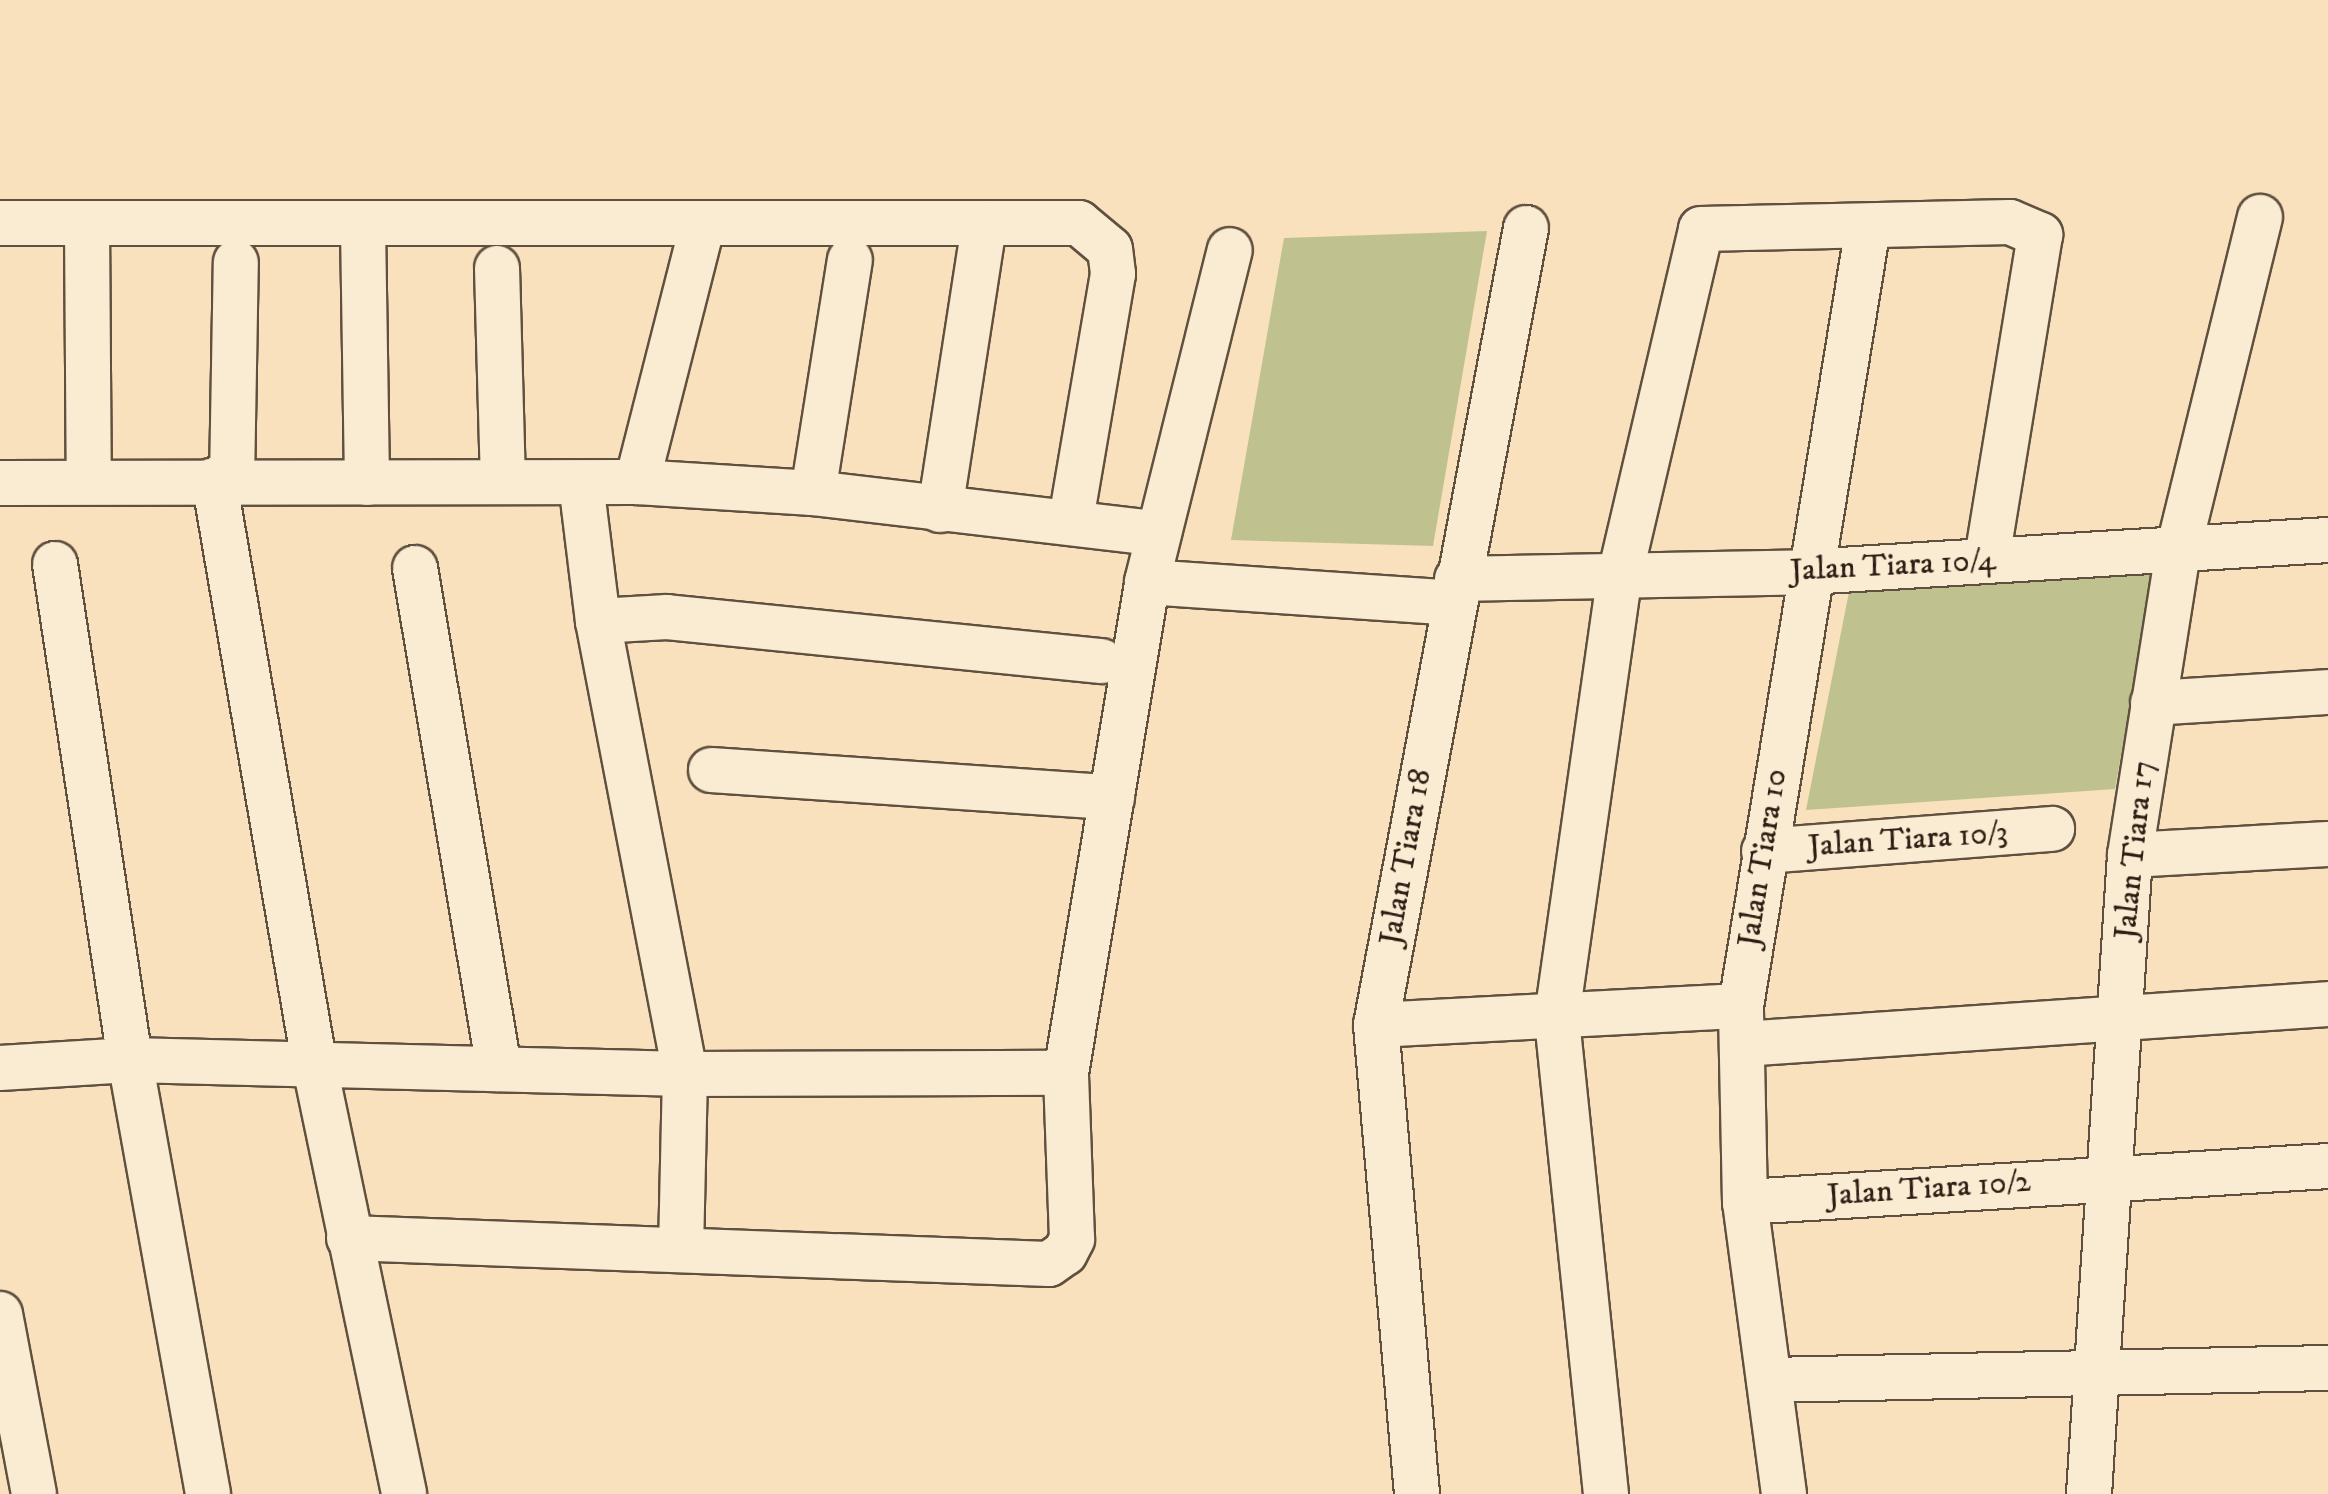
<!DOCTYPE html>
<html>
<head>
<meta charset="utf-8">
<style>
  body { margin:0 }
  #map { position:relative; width:2328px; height:1494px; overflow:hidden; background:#f8e1bc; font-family:"IM FELL DW Pica",serif }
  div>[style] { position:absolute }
  .green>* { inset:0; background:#bfc28f }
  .roads { filter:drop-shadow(2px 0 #60503f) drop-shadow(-2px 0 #60503f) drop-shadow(0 2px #60503f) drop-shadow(0 -2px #60503f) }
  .minor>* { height:44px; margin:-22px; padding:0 22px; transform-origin:22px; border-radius:22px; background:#faecd3 }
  span { translate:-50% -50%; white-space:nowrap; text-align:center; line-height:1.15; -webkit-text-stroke:7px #faecd3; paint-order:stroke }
  .street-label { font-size:32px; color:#2e1f15 }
</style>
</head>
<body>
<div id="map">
  <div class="green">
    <i style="clip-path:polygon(1487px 231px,1433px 546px,1231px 540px,1284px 238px)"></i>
    <i style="clip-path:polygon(2153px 573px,2115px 789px,1806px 810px,1849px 592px)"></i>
  </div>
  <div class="roads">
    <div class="minor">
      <i style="left:0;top:223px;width:1079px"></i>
      <i style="left:1079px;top:223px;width:40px;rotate:40deg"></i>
      <i style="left:1110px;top:249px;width:25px;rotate:83deg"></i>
      <i style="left:1113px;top:274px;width:250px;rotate:99.7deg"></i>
      <i style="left:87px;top:224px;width:257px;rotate:89.6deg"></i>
      <i style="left:363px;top:226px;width:257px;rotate:89.1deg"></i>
      <i style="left:497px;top:268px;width:213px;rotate:88.4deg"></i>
      <i style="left:214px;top:480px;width:596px;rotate:80.24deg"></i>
      <i style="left:315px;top:1067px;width:436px;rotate:78.2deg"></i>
      <i style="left:232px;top:481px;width:219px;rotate:-89deg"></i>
      <i style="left:637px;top:482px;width:263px;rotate:-75.7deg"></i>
      <i style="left:0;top:483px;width:637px;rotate:-0.09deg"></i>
      <i style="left:637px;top:482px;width:176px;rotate:3.6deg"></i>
      <i style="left:813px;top:493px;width:345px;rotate:6.7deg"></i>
      <i style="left:581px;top:483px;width:139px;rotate:83deg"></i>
      <i style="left:598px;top:621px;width:461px;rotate:79.1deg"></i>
      <i style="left:685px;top:1074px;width:171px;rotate:91.3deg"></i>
      <i style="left:813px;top:493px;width:236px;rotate:-81deg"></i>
      <i style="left:940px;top:510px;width:286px;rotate:-81.2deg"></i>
      <i style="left:55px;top:564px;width:502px;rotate:81.4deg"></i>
      <i style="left:130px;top:1060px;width:441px;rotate:79.8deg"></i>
      <i style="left:415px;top:568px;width:508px;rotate:80.48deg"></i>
      <i style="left:1457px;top:579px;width:351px;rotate:-1.1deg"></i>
      <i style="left:1808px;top:572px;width:521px;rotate:-3.52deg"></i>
      <i style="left:1147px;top:582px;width:306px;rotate:3.9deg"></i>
      <i style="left:598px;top:621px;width:69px;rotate:-3.3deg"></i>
      <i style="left:667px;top:617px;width:437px;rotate:5.8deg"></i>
      <i style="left:2153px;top:703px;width:175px;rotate:-3.6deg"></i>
      <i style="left:711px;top:770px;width:402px;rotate:3.9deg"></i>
      <i style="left:1764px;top:851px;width:289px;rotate:-4.4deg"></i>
      <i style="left:2130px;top:855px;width:198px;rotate:-3.2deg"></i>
      <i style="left:1376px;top:1025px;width:365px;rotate:-3deg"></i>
      <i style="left:1742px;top:1044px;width:587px;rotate:-3.9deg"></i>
      <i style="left:0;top:1068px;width:130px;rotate:-3.5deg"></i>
      <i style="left:130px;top:1060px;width:555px;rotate:1.44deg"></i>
      <i style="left:685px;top:1074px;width:381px;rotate:-0.2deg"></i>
      <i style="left:1745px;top:1202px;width:584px;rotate:-3.53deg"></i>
      <i style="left:349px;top:1238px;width:700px;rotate:2.13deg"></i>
      <i style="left:1049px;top:1264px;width:19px;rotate:-35deg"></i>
      <i style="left:1065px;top:1253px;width:16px;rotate:-63deg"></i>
      <i style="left:1072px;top:1239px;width:166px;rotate:-92.1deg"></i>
      <i style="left:1066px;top:1073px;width:498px;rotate:-80.6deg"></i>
      <i style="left:1147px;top:582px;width:342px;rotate:-76deg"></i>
      <i style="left:0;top:1314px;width:183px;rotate:79.3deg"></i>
      <i style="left:1769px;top:1380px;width:559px;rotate:-1.23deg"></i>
      <i style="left:1417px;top:1494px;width:471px;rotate:-95deg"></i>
      <i style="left:1376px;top:1025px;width:811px;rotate:-79.34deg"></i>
      <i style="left:1606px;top:1494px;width:481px;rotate:-95.9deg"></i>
      <i style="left:1557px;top:1016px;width:445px;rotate:-81.9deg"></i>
      <i style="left:1620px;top:575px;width:355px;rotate:-76.8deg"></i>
      <i style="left:1701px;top:229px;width:309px;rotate:-1.3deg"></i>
      <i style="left:2010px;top:222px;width:33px;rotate:23deg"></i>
      <i style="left:2040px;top:235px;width:329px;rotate:99.3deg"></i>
      <i style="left:1784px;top:1494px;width:295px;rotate:-97.6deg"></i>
      <i style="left:1745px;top:1202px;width:196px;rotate:-91.2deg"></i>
      <i style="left:1741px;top:1006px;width:789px;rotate:-80.74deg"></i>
      <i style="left:2089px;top:1494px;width:640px;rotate:-86.33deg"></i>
      <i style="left:2130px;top:855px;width:308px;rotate:-81deg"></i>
      <i style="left:2178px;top:551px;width:344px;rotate:-76.2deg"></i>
    </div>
  </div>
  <div class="street-label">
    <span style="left:1893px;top:566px;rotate:-3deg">Jalan Tiara 10/4</span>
    <span style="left:1908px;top:840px;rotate:-4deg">Jalan Tiara 10/3</span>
    <span style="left:2135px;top:850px;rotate:-84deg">Jalan Tiara 17</span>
    <span style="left:1406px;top:857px;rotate:-80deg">Jalan Tiara 18</span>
    <span style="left:1763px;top:858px;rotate:-81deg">Jalan Tiara 10</span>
    <span style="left:1929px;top:1189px;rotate:-4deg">Jalan Tiara 10/2</span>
  </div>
</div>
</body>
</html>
